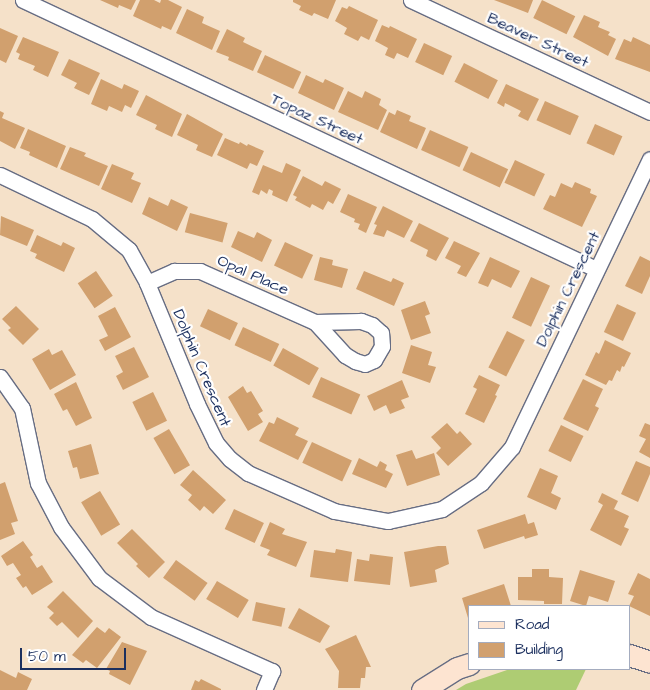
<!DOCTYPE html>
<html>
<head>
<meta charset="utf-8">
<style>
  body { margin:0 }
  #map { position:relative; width:650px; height:690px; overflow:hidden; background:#f5e1c9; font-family:"Architects Daughter",sans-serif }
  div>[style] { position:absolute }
  .green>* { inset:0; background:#aecc73 }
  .building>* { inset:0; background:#d1a06e; transform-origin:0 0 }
  .roads { filter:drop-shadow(1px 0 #676d83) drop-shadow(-1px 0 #676d83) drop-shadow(0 1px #676d83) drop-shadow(0 -1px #676d83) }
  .street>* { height:15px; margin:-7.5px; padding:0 7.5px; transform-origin:7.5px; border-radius:7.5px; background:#fff }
  .secondary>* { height:21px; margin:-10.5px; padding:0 10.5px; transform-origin:10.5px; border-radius:10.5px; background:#fde4d1 }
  span { translate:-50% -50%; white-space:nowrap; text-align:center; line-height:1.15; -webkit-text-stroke:4.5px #fff; paint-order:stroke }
  .street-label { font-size:16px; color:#1b2f5e }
  .legend { position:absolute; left:468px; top:605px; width:162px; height:65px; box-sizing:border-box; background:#fff; border:1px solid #a4acbf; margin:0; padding:6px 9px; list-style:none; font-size:15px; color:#1b2f5e }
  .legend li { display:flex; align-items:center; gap:10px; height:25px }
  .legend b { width:25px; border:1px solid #a4acbf }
  .scale { position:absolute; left:20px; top:648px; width:106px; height:22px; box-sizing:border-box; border:2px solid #1b2f5e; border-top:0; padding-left:6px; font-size:15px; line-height:18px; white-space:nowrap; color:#1b2f5e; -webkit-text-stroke:4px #fff; paint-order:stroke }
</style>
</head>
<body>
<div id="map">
  <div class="green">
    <i style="clip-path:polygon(510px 669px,586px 669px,576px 690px,456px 690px,466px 684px)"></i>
  </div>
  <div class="building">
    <i style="clip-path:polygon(100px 0,136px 0,131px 10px,119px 5px,118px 8px)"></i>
    <i style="clip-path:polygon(140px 0,154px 0,160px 3px,161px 0,168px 0,182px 7px,171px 30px,162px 26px,161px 29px,133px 16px)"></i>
    <i style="clip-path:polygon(293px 0,336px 0,328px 19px,314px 13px,312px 16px,299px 10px,301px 6px,293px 2px)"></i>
    <i style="clip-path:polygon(494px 0,533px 0,528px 13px)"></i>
    <i style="left:542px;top:0;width:37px;height:20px;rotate:26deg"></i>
    <i style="clip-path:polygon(349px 6px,378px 20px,369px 40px,361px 36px,358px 41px,344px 34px,347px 28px,335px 21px,342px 7px,347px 9px)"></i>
    <i style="clip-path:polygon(187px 9px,204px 17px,202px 23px,220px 31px,212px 50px,176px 33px)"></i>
    <i style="clip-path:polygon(584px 15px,600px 22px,598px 27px,610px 32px,608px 35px,616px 39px,608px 56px,573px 37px)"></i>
    <i style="clip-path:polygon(382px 25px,389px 28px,390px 26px,417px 39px,408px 58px,397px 53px,394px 59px,385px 55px,388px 48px,375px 41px)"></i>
    <i style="clip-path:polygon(0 28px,18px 36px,6px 63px,0 60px)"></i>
    <i style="clip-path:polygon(227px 29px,245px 38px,243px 42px,262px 51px,253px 71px,228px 60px,229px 57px,216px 52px)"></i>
    <i style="clip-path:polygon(23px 37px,59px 52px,48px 77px,33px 70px,35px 66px,18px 59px,20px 54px,16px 52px)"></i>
    <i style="clip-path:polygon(633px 37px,650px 45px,650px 72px,615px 59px,624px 39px,631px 42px)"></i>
    <i style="left:424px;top:43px;width:31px;height:21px;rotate:25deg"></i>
    <i style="left:265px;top:55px;width:40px;height:19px;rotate:25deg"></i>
    <i style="clip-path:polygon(69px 59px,100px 73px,89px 95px,74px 88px,77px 83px,61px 75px)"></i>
    <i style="left:464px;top:63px;width:38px;height:21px;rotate:27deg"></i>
    <i style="clip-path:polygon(306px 75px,323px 83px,325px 79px,344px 88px,334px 110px,298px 93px)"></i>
    <i style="clip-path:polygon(101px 79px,122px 89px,124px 84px,139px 91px,131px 108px,125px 105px,122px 112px,109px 106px,107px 111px,91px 104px)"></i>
    <i style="clip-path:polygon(506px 84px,539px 99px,528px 121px,518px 116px,521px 111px,505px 103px,504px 107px,497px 103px)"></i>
    <i style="clip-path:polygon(348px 91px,362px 98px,365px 91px,381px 99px,379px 105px,387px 110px,378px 130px,338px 112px)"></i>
    <i style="clip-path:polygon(146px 95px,182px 114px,172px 137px,155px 129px,157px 125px,136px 115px)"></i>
    <i style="left:545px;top:101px;width:37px;height:21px;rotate:24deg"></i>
    <i style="clip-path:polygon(397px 110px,411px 116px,409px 121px,426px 128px,417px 149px,380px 132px,389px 112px,395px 115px)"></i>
    <i style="clip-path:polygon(0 111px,4px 113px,2px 118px,25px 128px,15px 149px,0 141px)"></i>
    <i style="clip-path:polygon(187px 114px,223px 134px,212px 157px,196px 150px,198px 145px,177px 135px)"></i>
    <i style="left:595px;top:124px;width:30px;height:21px;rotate:24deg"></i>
    <i style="clip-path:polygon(28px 129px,66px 146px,57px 168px,29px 155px,30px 152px,20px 148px)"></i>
    <i style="left:430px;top:130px;width:42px;height:22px;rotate:24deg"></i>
    <i style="clip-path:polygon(225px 138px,239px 144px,240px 142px,247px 146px,248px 144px,264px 151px,257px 166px,250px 163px,247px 169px,217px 155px)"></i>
    <i style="clip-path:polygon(70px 147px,86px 153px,84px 156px,108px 166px,99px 186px,60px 169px)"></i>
    <i style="left:471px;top:152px;width:41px;height:20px;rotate:25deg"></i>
    <i style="left:515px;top:160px;width:33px;height:25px;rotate:25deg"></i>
    <i style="clip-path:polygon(286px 163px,301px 170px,287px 202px,272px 195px,273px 191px,269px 189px,267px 194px,261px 190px,259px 195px,252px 192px,263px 165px,282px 173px)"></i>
    <i style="clip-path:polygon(112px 164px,134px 173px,131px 179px,141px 183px,132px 203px,101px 189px)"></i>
    <i style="clip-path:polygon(303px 176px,322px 186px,325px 181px,341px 189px,333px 204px,328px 201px,323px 210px,312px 204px,310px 208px,295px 200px,297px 197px,293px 195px)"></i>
    <i style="clip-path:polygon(575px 182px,591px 189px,590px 193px,597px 196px,582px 227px,543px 209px,550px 195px,555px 197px,561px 183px,572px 188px)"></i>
    <i style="clip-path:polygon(348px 194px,377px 207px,366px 233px,358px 229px,360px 224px,354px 222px,355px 219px,340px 212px)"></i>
    <i style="clip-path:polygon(149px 197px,168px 206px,171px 199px,188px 207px,177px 231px,142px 214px)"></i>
    <i style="clip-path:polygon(383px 206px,413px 221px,404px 238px,387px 230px,384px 237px,373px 234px,377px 225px,374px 224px)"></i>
    <i style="left:190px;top:213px;width:39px;height:20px;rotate:15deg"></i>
    <i style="clip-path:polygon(1px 216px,34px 230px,27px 246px,0 235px)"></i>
    <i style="clip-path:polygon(419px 223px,449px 238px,436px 261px,426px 256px,428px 250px,410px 241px)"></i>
    <i style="clip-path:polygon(238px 231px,254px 238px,257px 232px,272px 240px,262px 262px,231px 247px)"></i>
    <i style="clip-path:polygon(37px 235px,61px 246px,63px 242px,75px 248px,64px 272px,35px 258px,37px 254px,30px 251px)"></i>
    <i style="clip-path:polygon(454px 241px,480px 253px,466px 277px,457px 273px,461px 266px,445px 258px)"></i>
    <i style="left:285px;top:242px;width:31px;height:26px;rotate:25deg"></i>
    <i style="clip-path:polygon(640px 256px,650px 261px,650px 276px,642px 294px,625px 286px)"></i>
    <i style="clip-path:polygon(320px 257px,333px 260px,332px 265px,348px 269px,342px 288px,314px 280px)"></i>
    <i style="clip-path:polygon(490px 257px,520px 271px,511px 288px,492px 279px,488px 287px,478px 283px)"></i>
    <i style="left:96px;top:271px;width:30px;height:22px;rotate:56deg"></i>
    <i style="clip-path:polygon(364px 271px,391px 282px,393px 278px,404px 283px,394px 306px,356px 289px)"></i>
    <i style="left:531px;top:277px;width:21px;height:45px;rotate:25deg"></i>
    <i style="clip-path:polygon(425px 301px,430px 314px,425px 316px,431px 333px,411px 340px,401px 310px)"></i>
    <i style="left:617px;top:304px;width:21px;height:31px;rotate:25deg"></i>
    <i style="clip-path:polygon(16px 306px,39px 329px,23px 345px,8px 330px,11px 328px,2px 319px)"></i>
    <i style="clip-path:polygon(115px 307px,131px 337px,105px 351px,99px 340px,108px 336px,98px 316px)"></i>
    <i style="left:208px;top:309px;width:33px;height:19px;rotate:25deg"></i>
    <i style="left:243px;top:327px;width:40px;height:20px;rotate:25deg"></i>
    <i style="left:507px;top:331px;width:20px;height:41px;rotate:27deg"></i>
    <i style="clip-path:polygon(605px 340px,631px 353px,624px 367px,622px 366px,620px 372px,617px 370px,612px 381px,609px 380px,606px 385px,585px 375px,596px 352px,599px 354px)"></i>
    <i style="clip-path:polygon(411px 345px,432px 352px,428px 365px,436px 367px,430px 383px,402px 373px)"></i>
    <i style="clip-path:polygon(134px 347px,149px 377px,123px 390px,116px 376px,123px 372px,115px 356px)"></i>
    <i style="left:283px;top:348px;width:41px;height:20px;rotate:29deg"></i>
    <i style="clip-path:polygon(49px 349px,52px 355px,62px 350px,76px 375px,50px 390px,32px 359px)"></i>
    <i style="clip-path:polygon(479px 375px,500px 385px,495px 395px,497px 396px,484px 423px,465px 414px,477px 389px,473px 387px)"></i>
    <i style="left:321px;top:377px;width:43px;height:22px;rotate:24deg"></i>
    <i style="clip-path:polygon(583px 379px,603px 389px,595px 406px,599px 408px,588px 431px,563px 419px)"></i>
    <i style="clip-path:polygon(402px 380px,409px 397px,401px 400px,405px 408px,390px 414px,386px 405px,374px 411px,367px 396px)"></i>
    <i style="clip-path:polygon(76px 382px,92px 418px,76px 426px,67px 409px,63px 411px,54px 394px)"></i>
    <i style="clip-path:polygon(243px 386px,247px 393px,251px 391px,263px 411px,258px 414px,263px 422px,248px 431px,228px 397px)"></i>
    <i style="left:153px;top:392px;width:32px;height:23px;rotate:64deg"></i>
    <i style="clip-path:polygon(277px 417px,299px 428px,295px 435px,308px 441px,298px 460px,259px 441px,269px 422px,274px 424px)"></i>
    <i style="clip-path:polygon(447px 423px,457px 434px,460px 431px,472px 444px,448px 466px,436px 453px,441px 448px,431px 437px)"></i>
    <i style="clip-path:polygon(645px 423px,650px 425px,650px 458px,639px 452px,646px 439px,639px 436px)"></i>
    <i style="left:561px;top:425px;width:25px;height:29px;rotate:26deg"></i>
    <i style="left:169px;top:429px;width:42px;height:18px;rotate:60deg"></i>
    <i style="left:312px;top:442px;width:44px;height:23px;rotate:25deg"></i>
    <i style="clip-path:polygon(91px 444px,99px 474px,80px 479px,77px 467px,73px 468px,68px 451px)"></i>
    <i style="clip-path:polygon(412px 450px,416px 459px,434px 453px,440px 475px,407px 486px,396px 455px)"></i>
    <i style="clip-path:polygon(359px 458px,377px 467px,380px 461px,387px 465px,385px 470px,393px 474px,386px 488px,352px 474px)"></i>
    <i style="clip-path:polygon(636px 461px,650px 467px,650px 474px,638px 502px,621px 494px)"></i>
    <i style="clip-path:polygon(540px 468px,558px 476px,551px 493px,561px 498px,556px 510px,527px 497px)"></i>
    <i style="clip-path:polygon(193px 470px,226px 500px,213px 514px,204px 506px,200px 511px,188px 500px,192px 495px,180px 485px)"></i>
    <i style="clip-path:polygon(5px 482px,18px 521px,11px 523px,15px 534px,0 540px,0 484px)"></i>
    <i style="left:100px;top:491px;width:39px;height:22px;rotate:59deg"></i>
    <i style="clip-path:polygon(602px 493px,618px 501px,614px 509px,629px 516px,624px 527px,629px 529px,621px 546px,590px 530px,603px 505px,598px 502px)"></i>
    <i style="left:234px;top:509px;width:33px;height:22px;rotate:25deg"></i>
    <i style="clip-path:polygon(525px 514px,528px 524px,534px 522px,538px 535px,525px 539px,524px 536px,484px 549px,477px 530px)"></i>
    <i style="clip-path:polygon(270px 522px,285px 529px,282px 534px,307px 542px,296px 567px,267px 555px,270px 550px,260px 546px)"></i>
    <i style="clip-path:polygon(132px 529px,165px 562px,149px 578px,136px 566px,138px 564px,117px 543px)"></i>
    <i style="clip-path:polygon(23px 541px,33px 555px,30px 557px,37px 568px,42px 565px,53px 582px,32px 595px,26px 586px,23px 588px,16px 578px,21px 575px,13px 563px,7px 566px,1px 556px)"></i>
    <i style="clip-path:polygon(438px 546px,446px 546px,449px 564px,435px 570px,437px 582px,410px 587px,404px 552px)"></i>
    <i style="clip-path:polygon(336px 549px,352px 552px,348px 582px,310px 577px,314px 550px,335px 553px)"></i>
    <i style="clip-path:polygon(370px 554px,393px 557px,390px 585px,354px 581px,357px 559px,369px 561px)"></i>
    <i style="left:176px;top:560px;width:39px;height:22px;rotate:36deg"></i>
    <i style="clip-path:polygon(532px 569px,549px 569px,549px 577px,563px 578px,562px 604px,544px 604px,544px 601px,518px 600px,518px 577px,532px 577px)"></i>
    <i style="clip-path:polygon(580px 570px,615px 581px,608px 602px,589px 596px,586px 606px,570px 601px)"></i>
    <i style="clip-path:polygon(638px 573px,650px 579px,650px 616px,629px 606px,634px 596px,628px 594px)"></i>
    <i style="left:217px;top:581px;width:37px;height:21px;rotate:31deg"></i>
    <i style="clip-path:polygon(504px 584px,511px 606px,469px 606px,468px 618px,462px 598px)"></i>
    <i style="clip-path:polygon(63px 591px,93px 621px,78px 638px,62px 622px,57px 626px,49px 618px,54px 613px,47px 607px)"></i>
    <i style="left:256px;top:602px;width:30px;height:19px;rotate:12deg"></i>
    <i style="clip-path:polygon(299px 608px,330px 626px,320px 643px,288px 628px)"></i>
    <i style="clip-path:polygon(97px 627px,105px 633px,109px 628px,121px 637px,97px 668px,86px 660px,83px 663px,72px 655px)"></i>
    <i style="clip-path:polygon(356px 635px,371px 667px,366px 667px,365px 678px,361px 678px,360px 688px,338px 688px,339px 671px,325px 649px)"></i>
    <i style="clip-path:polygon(122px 642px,147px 651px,130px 685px,109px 674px,110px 671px,106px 669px)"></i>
    <i style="clip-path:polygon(0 670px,16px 678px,18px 672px,32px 679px,27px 690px,0 690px)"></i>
    <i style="clip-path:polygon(201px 679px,221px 689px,221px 690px,191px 690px,195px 680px,199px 682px)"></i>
  </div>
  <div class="roads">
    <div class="street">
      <i style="left:23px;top:0;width:633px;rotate:25.15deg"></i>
      <i style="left:411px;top:0;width:264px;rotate:25.1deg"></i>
      <i style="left:0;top:175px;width:102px;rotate:25.6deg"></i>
      <i style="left:92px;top:219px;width:48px;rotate:40deg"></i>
      <i style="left:129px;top:250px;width:38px;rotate:61deg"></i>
      <i style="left:147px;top:283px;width:131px;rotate:67.5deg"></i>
      <i style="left:197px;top:404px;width:43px;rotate:64deg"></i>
      <i style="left:216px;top:443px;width:21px;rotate:49deg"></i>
      <i style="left:230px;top:459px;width:23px;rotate:38deg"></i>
      <i style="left:248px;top:473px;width:94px;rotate:23.8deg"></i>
      <i style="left:334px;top:511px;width:55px;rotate:10.5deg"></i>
      <i style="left:388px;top:521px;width:55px;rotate:-12.5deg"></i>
      <i style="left:442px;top:509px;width:47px;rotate:-33.7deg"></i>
      <i style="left:481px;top:483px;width:48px;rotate:-49.3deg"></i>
      <i style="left:512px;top:447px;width:319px;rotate:-64.4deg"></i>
      <i style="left:147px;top:283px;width:30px;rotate:-24deg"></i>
      <i style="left:174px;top:271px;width:26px"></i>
      <i style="left:200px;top:271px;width:126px;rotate:23.9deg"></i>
      <i style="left:315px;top:322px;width:45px;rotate:47.7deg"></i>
      <i style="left:345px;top:355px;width:12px;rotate:31deg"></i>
      <i style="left:355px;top:361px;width:10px;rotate:17deg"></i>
      <i style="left:365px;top:364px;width:10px;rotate:-24deg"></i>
      <i style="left:374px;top:360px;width:16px;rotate:-60deg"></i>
      <i style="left:382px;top:346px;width:13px;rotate:-94deg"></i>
      <i style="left:381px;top:333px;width:12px;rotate:-138deg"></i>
      <i style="left:372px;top:325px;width:12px;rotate:-160deg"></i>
      <i style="left:361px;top:321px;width:46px;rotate:178.8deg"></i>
      <i style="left:0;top:377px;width:38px;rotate:55deg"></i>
      <i style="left:22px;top:408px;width:77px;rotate:78deg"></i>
      <i style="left:38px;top:483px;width:50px;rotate:62.4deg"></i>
      <i style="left:61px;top:527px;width:64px;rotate:53.3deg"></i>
      <i style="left:99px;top:578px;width:65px;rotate:36.9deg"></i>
      <i style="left:151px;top:617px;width:133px;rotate:24.1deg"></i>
      <i style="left:272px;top:671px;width:21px;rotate:113deg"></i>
    </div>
    <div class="secondary">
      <i style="left:629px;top:655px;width:22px;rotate:18deg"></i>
      <i style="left:422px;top:690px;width:41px;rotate:-32.2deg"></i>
      <i style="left:457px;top:668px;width:13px;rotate:-18deg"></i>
    </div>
  </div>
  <div class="street-label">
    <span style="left:538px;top:40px;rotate:25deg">Beaver Street</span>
    <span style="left:317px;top:119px;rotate:25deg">Topaz Street</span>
    <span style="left:253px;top:275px;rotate:24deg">Opal Place</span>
    <span style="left:568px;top:289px;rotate:-64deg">Dolphin Crescent</span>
    <span style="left:202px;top:368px;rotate:67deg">Dolphin Crescent</span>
  </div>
  <ul class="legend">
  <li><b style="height:6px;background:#fde4d1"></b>Road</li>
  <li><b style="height:14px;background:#d1a06e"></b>Building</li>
  </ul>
  <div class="scale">50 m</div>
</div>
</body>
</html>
